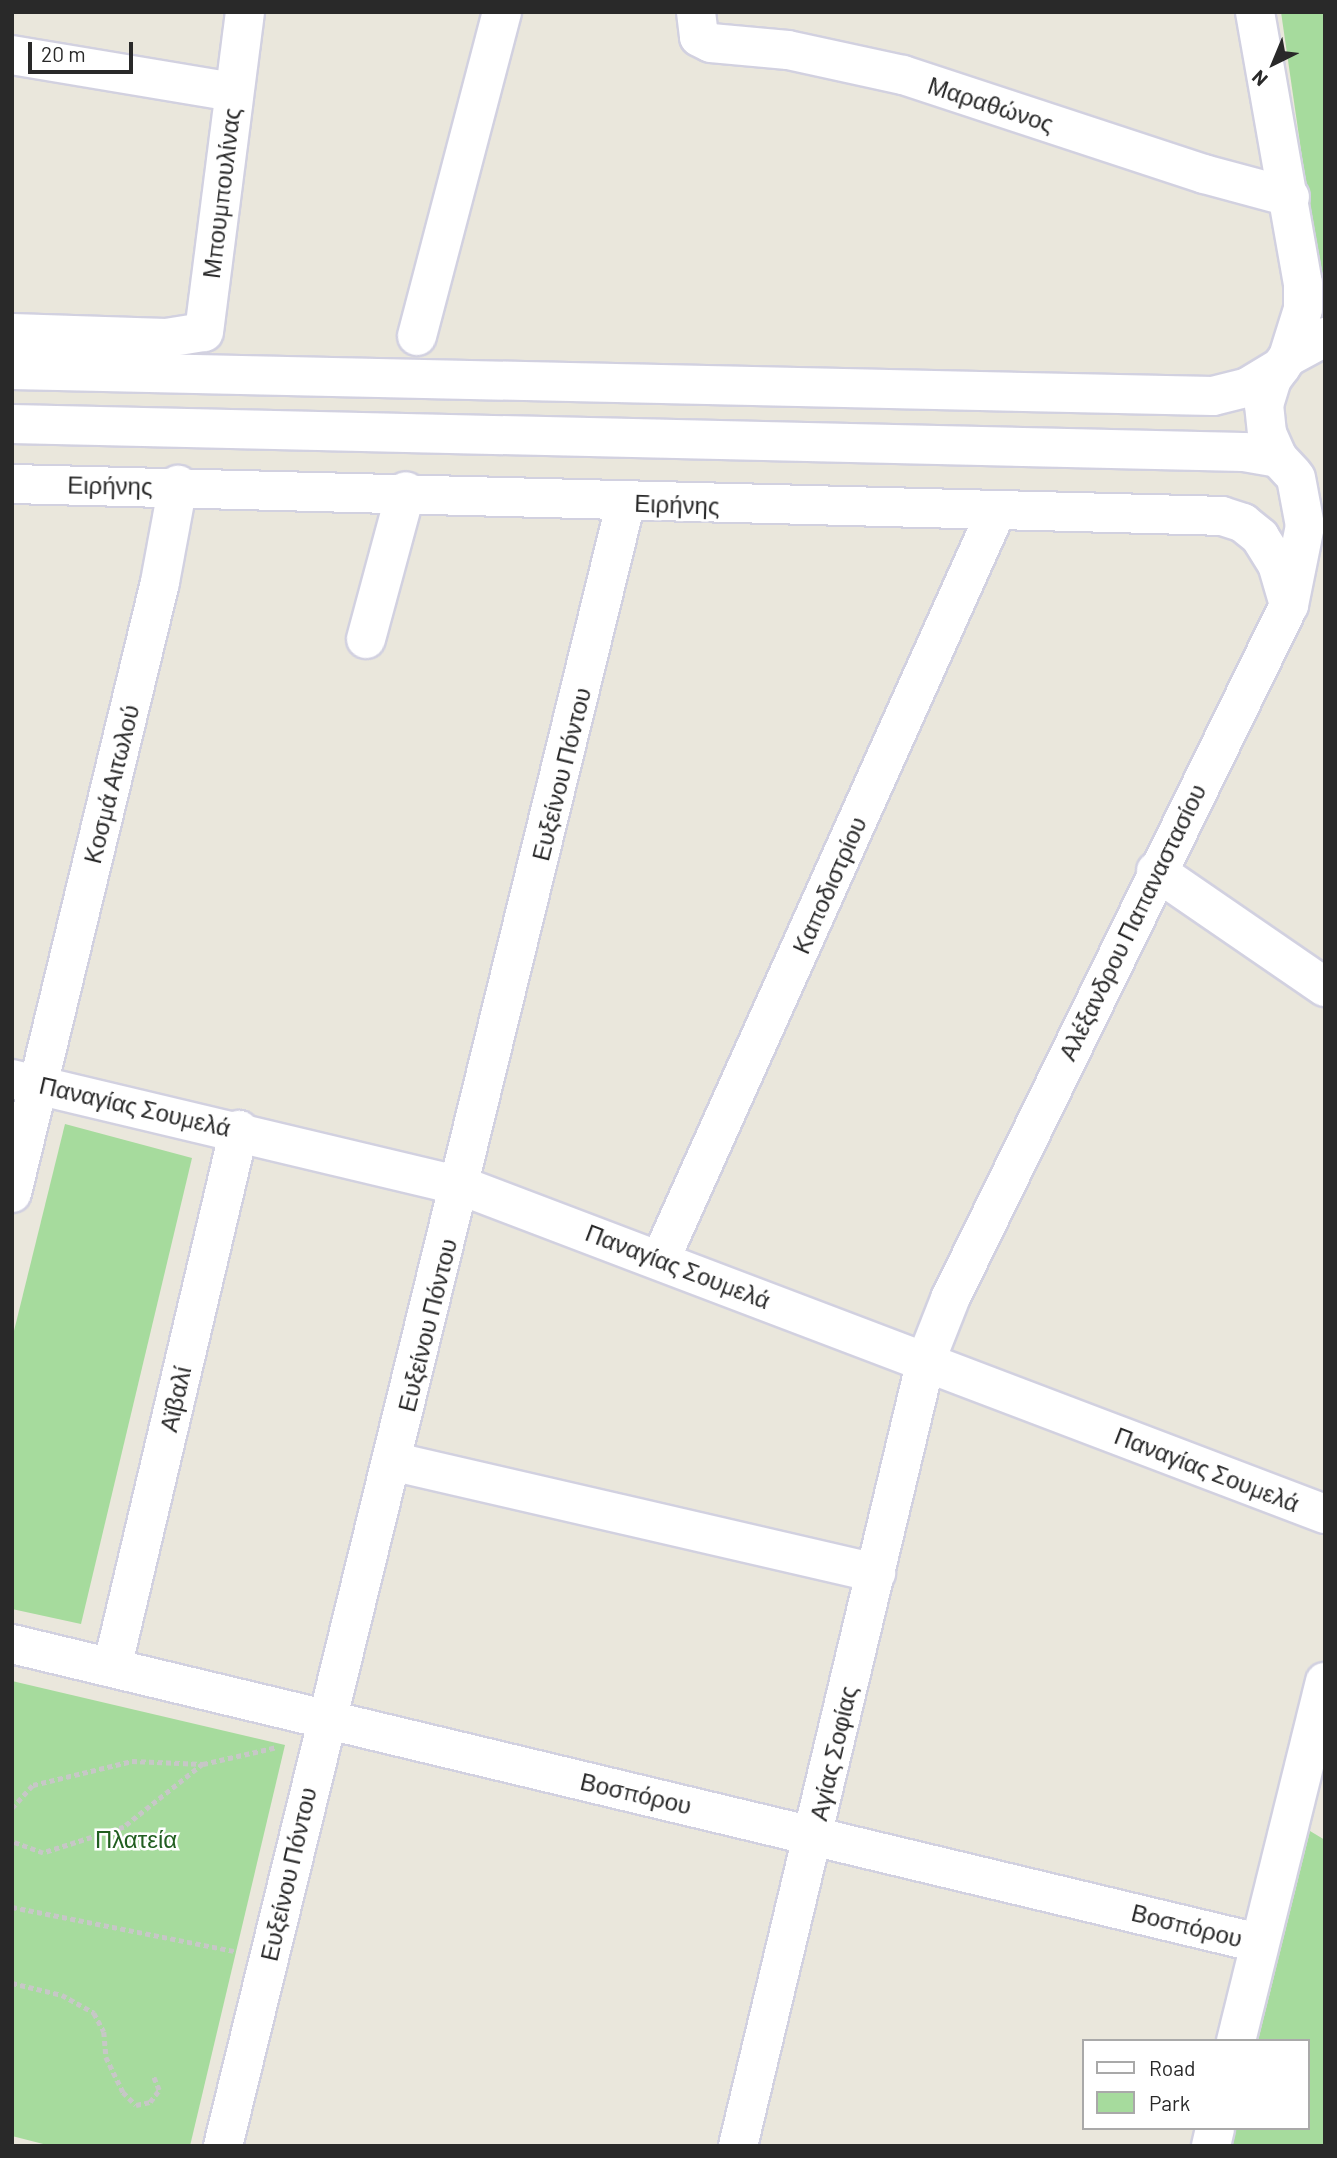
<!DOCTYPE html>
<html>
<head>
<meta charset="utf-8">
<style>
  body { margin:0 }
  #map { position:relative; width:1337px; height:2158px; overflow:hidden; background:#eae7dc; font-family:Barlow,sans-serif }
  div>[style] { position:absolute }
  .green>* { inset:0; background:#a6db9d }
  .path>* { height:4.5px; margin-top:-2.25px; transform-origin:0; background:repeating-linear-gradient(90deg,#c7c7c7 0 5px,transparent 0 8.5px) }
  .roads { filter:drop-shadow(2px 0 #d2d1e0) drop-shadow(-2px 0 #d2d1e0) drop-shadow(0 2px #d2d1e0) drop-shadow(0 -2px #d2d1e0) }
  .minor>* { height:38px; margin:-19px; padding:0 19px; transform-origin:19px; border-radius:19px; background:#fff }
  span { translate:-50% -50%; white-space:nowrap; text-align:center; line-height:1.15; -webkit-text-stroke:5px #fff; paint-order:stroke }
  .street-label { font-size:24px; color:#292929 }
  .park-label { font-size:24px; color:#215e20 }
  .frame { position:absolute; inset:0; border:14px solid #292929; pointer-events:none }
  .legend { position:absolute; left:1082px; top:2039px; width:228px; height:91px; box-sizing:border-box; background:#fff; border:2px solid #a9a9a9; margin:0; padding:9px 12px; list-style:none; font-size:21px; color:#292929 }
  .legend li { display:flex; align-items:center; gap:14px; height:35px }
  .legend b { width:35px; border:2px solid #a9a9a9 }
  .north { position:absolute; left:1239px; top:28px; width:70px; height:70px; -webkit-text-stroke:5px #fff; paint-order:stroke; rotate:223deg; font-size:19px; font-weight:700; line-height:28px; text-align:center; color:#292929 }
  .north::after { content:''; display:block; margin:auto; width:24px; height:32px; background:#292929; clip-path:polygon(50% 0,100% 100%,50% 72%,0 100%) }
  .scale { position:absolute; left:28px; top:42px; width:105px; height:32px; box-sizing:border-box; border:4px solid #292929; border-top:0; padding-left:9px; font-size:21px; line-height:24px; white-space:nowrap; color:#292929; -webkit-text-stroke:5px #fff; paint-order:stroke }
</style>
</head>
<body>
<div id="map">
  <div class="green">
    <i style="clip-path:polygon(1281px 12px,1325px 12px,1325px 298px,1302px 157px)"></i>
    <i style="clip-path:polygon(65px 1124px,192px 1158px,81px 1624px,12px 1609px,12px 1339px)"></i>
    <i style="clip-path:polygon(12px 1681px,285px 1745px,190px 2146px,51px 2146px,12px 2136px)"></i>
    <i style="clip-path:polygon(1310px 1831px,1325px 1840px,1325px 2146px,1232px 2146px,1236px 2128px,1307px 2128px,1307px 2041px,1258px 2041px)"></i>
  </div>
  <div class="path">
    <i style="left:203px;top:1764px;width:76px;rotate:-12.9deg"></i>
    <i style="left:12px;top:1808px;width:31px;rotate:-48deg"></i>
    <i style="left:33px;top:1785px;width:102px;rotate:-13.6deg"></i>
    <i style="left:132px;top:1761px;width:71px;rotate:2.4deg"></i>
    <i style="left:203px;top:1764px;width:101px;rotate:141.4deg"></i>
    <i style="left:124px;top:1827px;width:85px;rotate:162.2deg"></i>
    <i style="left:43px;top:1853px;width:33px;rotate:-160deg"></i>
    <i style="left:12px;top:1907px;width:227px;rotate:11.2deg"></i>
    <i style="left:12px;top:1983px;width:51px;rotate:13.5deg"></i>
    <i style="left:62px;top:1995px;width:37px;rotate:29deg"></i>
    <i style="left:94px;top:2013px;width:21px;rotate:62deg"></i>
    <i style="left:104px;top:2032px;width:25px;rotate:85deg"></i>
    <i style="left:106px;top:2057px;width:39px;rotate:64deg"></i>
    <i style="left:123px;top:2092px;width:18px;rotate:45deg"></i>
    <i style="left:136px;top:2105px;width:14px;rotate:-12deg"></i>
    <i style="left:150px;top:2102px;width:15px;rotate:-53deg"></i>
    <i style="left:159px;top:2090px;width:15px;rotate:-113deg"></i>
  </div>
  <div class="roads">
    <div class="minor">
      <i style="left:696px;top:12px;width:25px;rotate:83deg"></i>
      <i style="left:699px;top:37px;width:13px;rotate:27deg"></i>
      <i style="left:711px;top:43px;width:77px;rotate:5.2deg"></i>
      <i style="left:788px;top:50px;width:118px;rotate:12.3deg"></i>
      <i style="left:903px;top:75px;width:317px;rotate:18.2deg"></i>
      <i style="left:1204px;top:174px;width:89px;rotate:15deg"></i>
      <i style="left:1255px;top:12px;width:275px;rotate:80deg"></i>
      <i style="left:1303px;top:283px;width:26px;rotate:90deg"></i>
      <i style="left:1303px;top:309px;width:50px;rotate:107.4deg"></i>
      <i style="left:12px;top:55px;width:225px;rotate:9.5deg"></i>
      <i style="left:12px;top:333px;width:154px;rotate:1.9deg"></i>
      <i style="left:166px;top:338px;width:38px;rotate:-9deg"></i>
      <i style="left:204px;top:332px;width:323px;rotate:-82.7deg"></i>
      <i style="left:417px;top:336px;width:335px;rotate:-75.3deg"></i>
      <i style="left:12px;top:370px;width:1201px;rotate:1.24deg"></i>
      <i style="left:1213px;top:396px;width:34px;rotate:-14deg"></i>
      <i style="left:1246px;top:388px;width:41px;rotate:-31deg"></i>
      <i style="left:12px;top:424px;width:1232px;rotate:1.3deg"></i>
      <i style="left:1244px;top:452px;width:35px;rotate:10deg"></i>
      <i style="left:1293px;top:474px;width:22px;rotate:-133deg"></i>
      <i style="left:1278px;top:458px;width:27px;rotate:-114deg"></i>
      <i style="left:1267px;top:433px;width:28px;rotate:-96deg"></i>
      <i style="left:1264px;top:405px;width:27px;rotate:-73deg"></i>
      <i style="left:1272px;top:379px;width:27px;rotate:-54deg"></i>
      <i style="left:1288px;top:357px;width:42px;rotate:-28.4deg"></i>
      <i style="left:12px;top:484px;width:1210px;rotate:1.51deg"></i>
      <i style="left:1222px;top:516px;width:22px;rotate:18deg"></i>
      <i style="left:1243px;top:523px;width:22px;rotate:39deg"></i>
      <i style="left:1260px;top:537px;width:32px;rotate:58deg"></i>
      <i style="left:1277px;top:564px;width:43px;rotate:73.7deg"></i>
      <i style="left:366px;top:639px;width:153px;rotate:-74.9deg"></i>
      <i style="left:1156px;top:871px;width:205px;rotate:34.5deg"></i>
      <i style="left:12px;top:1079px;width:463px;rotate:13.4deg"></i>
      <i style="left:462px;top:1186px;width:923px;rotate:20.81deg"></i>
      <i style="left:12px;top:1193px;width:629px;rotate:-76.38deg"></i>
      <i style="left:160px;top:582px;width:99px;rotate:-79.5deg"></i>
      <i style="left:661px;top:1258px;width:818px;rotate:-65.82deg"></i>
      <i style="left:391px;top:1461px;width:498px;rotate:13deg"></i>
      <i style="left:12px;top:1644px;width:1281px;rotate:13.49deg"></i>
      <i style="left:112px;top:1668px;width:553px;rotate:-76.72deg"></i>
      <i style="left:1236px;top:2041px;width:370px;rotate:-76.1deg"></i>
      <i style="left:223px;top:2146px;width:1693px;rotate:-76.23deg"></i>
      <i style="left:738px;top:2146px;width:808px;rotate:-76.55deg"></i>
      <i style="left:926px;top:1360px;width:66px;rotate:-68.5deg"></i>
      <i style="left:950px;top:1299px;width:772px;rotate:-63.97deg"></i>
      <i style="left:1289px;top:605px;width:81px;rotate:-78.6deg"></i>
      <i style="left:1305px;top:526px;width:49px;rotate:-100.6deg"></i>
      <i style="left:1211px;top:2146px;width:18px;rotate:-77deg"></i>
    </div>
  </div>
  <div class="street-label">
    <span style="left:991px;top:104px;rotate:18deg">Μαραθώνος</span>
    <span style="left:221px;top:193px;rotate:-83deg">Μπουμπουλίνας</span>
    <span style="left:110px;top:485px;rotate:1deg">Ειρήνης</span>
    <span style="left:677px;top:504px;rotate:2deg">Ειρήνης</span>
    <span style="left:561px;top:774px;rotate:-76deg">Ευξείνου Πόντου</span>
    <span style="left:111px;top:784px;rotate:-76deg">Κοσμά Αιτωλού</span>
    <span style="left:829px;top:885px;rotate:-66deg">Καποδιστρίου</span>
    <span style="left:1132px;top:922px;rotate:-64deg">Αλέξανδρου Παπαναστασίου</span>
    <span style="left:135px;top:1106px;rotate:13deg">Παναγίας Σουμελά</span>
    <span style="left:678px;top:1266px;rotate:21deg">Παναγίας Σουμελά</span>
    <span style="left:427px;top:1325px;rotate:-76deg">Ευξείνου Πόντου</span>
    <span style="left:175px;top:1399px;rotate:-77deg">Αϊβαλί</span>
    <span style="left:1207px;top:1469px;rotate:21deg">Παναγίας Σουμελά</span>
    <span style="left:833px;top:1753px;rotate:-77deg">Αγίας Σοφίας</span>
    <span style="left:636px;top:1793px;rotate:13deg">Βοσπόρου</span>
    <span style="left:288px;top:1874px;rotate:-77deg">Ευξείνου Πόντου</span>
    <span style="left:1187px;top:1925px;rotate:14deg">Βοσπόρου</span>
  </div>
  <div class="park-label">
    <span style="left:136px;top:1839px">Πλατεία</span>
  </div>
  <div class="frame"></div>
  <ul class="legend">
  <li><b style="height:9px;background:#fff"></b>Road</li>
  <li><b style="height:19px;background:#a6db9d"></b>Park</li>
  </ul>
  <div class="north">N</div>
  <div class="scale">20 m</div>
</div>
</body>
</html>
